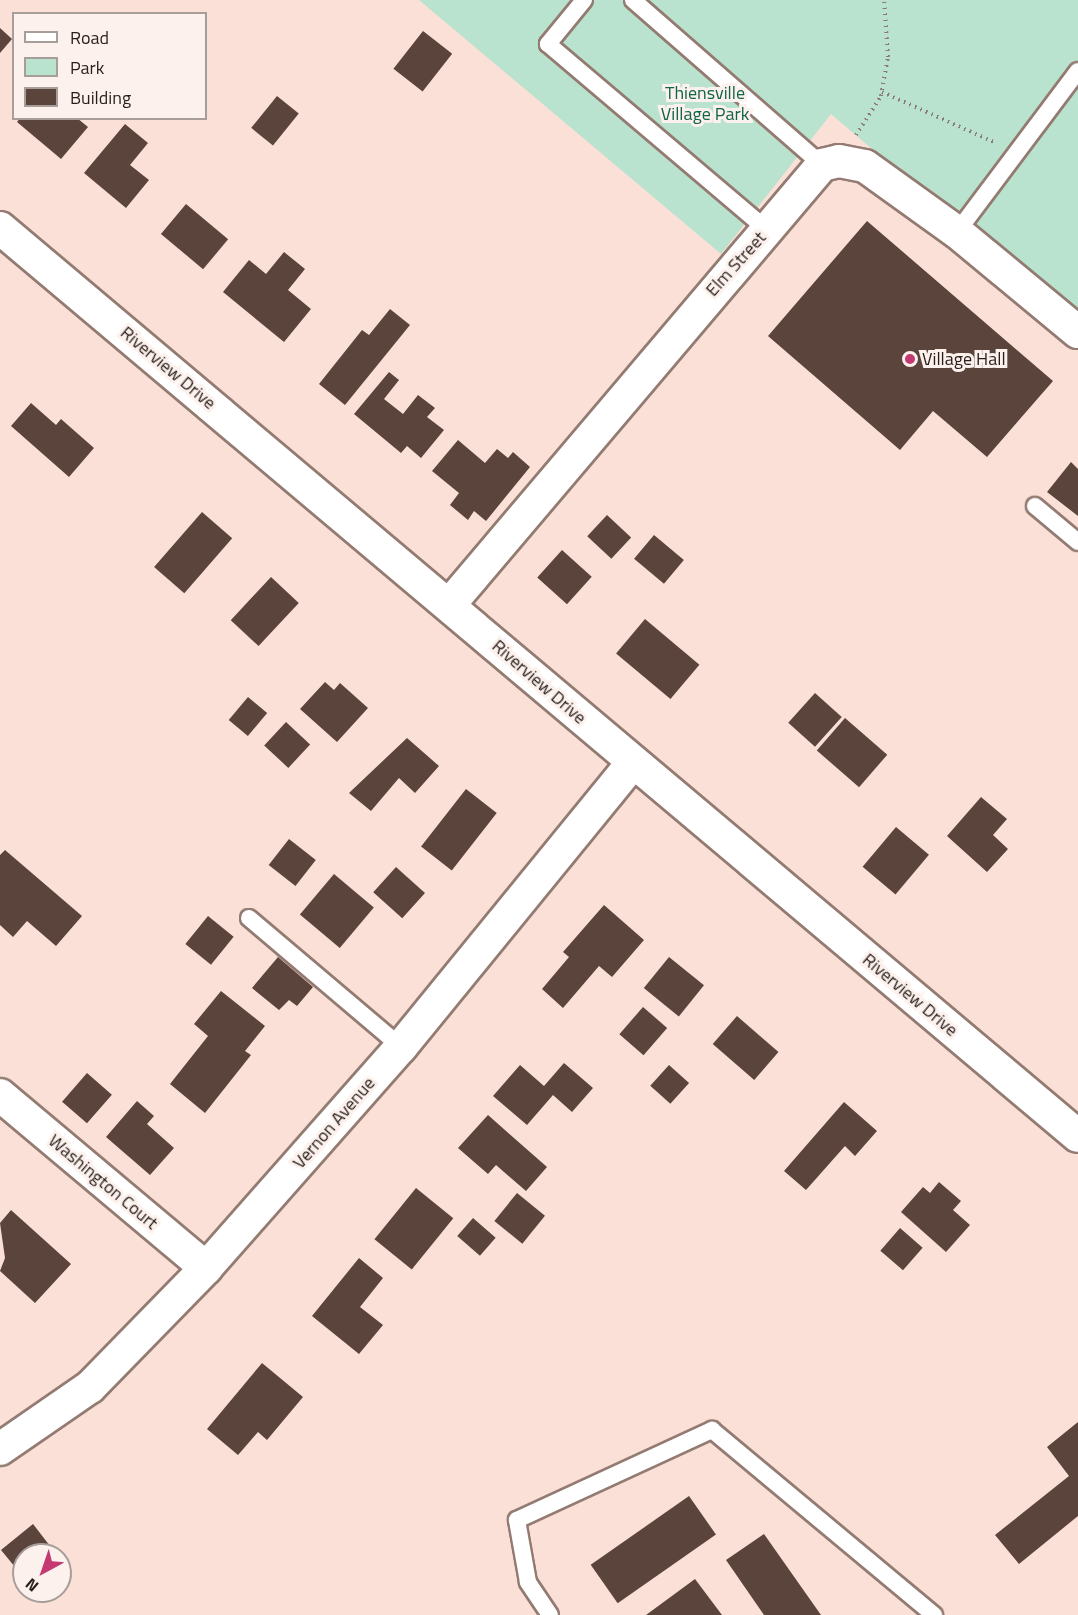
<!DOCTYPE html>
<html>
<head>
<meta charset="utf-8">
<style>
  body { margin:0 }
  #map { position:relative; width:1078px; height:1615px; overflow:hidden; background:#fbe0d7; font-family:"Titillium Web",sans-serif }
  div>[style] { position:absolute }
  .green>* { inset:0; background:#b9e2cf }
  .building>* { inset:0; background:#5a443c; transform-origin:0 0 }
  .path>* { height:4px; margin-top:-2px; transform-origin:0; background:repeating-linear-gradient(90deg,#8b7973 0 1.5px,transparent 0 6px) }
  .roads { filter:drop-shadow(2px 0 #937b72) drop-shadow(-2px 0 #937b72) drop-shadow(0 2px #937b72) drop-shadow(0 -2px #937b72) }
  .lane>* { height:16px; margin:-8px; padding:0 8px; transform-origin:8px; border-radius:8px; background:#fff }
  .street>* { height:32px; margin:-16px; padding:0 16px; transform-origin:16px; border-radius:16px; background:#fff }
  .dots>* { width:16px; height:16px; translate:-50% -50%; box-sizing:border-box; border:3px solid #fcf1ed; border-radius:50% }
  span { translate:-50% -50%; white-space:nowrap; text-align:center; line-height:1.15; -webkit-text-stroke:6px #fcf1ed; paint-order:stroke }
  .park-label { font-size:18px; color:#0e6448 }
  .street-label { font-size:18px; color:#281f1b }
  .poi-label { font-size:18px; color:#281f1b }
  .left { translate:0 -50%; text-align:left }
  .legend { position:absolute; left:12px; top:12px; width:195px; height:108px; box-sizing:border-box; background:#fcf1ed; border:2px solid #a79d99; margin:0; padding:8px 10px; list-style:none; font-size:18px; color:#281f1b }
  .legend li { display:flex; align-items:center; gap:12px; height:30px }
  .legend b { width:30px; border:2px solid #a79d99 }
  .north { position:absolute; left:12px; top:1543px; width:60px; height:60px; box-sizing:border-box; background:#fcf1ed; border:2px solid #a79d99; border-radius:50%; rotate:220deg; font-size:16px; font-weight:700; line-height:24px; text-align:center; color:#281f1b }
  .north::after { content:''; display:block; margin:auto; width:21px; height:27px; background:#c43971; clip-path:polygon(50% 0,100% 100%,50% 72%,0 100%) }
</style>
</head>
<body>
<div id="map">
  <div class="green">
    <i style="clip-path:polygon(419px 0,1078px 0,1078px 325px,831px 114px,721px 254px)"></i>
  </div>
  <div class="building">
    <i style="clip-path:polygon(0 28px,12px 39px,0 53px)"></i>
    <i style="left:423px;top:31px;width:37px;height:48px;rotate:38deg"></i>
    <i style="left:277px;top:96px;width:28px;height:41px;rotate:39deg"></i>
    <i style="clip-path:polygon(20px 118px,77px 118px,88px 127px,61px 159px,17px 122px)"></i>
    <i style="clip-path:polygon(125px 124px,148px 143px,130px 165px,149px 180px,126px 208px,84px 173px)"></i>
    <i style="left:186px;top:204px;width:55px;height:39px;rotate:40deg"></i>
    <i style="clip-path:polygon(867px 221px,1053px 381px,987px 457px,933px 411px,900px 450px,768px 336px)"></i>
    <i style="clip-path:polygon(284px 252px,305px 269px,288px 290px,311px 309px,284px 342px,223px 292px,249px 260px,266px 274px)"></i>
    <i style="clip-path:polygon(390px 309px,410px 325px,345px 405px,319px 384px,362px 330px,369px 335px)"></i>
    <i style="clip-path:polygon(389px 372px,399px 380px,384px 399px,403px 414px,418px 395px,435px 408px,427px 417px,444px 430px,421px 458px,407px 446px,401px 453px,354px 414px)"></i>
    <i style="clip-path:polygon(31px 403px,56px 425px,61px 419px,94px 448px,69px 477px,11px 426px)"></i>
    <i style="clip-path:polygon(458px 440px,485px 463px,497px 449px,508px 458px,513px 452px,530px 467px,486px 521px,474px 511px,468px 520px,450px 505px,459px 493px,432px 471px)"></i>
    <i style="clip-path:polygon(1071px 462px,1078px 469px,1078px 516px,1047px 492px)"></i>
    <i style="left:202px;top:512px;width:40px;height:73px;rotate:41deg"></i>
    <i style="left:607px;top:515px;width:33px;height:29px;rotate:43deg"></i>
    <i style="left:654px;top:535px;width:39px;height:31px;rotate:40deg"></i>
    <i style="left:562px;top:550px;width:40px;height:37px;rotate:42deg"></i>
    <i style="left:271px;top:577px;width:38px;height:59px;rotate:43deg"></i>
    <i style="left:645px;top:619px;width:71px;height:45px;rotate:40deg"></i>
    <i style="clip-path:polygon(325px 682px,334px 690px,340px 683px,368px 708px,337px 742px,300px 709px)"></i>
    <i style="left:815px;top:693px;width:36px;height:40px;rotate:42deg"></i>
    <i style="left:248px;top:697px;width:25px;height:30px;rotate:40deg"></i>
    <i style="left:845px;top:718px;width:56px;height:43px;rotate:41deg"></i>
    <i style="left:286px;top:722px;width:33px;height:32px;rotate:43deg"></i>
    <i style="clip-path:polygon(407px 738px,439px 766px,415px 793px,399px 778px,371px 811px,349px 793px)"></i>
    <i style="left:466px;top:789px;width:39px;height:73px;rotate:38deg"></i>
    <i style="clip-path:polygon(981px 797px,1007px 819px,993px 835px,1008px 849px,987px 872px,947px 836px)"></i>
    <i style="left:896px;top:827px;width:43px;height:52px;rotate:40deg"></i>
    <i style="left:289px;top:839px;width:34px;height:33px;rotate:38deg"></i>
    <i style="clip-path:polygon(5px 850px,82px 916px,56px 946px,27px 921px,13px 937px,0 925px,0 855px)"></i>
    <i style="left:396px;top:867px;width:39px;height:34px;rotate:42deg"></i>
    <i style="left:334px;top:874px;width:52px;height:53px;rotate:40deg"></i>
    <i style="clip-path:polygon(604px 905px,644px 940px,612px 977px,599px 966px,563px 1008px,542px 989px,569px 957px,563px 952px)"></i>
    <i style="left:208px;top:916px;width:33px;height:36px;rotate:39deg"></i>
    <i style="clip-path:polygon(278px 957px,313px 987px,297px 1006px,289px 1000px,279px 1010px,252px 988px)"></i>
    <i style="left:669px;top:957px;width:45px;height:40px;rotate:39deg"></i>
    <i style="clip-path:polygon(221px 991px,265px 1026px,245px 1051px,251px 1055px,205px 1113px,170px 1084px,208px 1036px,194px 1024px)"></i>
    <i style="left:643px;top:1007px;width:32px;height:36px;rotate:41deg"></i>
    <i style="left:737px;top:1016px;width:55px;height:37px;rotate:41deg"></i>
    <i style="clip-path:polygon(564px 1063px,593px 1088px,572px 1112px,553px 1095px,527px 1125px,493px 1096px,520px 1065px,544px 1086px)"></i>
    <i style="left:669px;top:1065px;width:27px;height:28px;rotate:42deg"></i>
    <i style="left:87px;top:1073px;width:33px;height:38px;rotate:41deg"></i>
    <i style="clip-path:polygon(137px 1101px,154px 1116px,147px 1124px,174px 1148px,150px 1175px,106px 1137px)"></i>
    <i style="clip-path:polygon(844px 1102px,877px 1131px,855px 1156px,845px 1146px,806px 1190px,784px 1171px)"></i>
    <i style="clip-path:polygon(488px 1115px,547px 1167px,526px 1191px,496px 1165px,488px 1174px,458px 1148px)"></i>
    <i style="clip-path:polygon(939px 1182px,961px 1201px,953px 1210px,970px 1225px,946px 1252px,901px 1212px,923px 1187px,930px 1193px)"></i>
    <i style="left:416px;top:1188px;width:48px;height:66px;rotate:39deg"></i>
    <i style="left:517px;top:1193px;width:36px;height:36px;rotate:39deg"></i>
    <i style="clip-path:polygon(11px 1210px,71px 1264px,35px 1303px,0 1271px,5px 1258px,0 1223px)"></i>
    <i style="left:473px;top:1218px;width:30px;height:24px;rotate:41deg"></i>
    <i style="left:900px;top:1228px;width:30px;height:30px;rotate:41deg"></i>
    <i style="clip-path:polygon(359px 1258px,383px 1278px,360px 1307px,383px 1325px,359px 1354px,312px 1316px)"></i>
    <i style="clip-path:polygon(262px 1363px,303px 1397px,267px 1440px,258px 1432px,238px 1455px,207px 1429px)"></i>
    <i style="clip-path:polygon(1078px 1422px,1078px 1516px,1019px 1564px,995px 1535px,1069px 1476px,1047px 1447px)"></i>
    <i style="left:689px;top:1496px;width:47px;height:120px;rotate:55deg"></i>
    <i style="clip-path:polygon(33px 1524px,57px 1555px,24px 1555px,24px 1578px,1px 1550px)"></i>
    <i style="clip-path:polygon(764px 1534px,821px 1615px,764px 1615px,726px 1560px)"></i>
    <i style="clip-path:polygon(695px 1579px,722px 1615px,646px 1615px)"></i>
  </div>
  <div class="path">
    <i style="left:882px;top:92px;width:125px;rotate:24.1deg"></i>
    <i style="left:856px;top:135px;width:46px;rotate:-57.3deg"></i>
    <i style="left:881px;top:96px;width:40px;rotate:-80deg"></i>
    <i style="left:888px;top:57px;width:57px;rotate:-94deg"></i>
  </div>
  <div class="roads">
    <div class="lane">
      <i style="left:584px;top:0;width:57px;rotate:129.3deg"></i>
      <i style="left:548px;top:44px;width:287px;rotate:40.3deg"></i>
      <i style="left:633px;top:0;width:251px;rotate:41.1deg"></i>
      <i style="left:957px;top:232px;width:201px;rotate:-53.1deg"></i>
      <i style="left:1035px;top:506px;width:56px;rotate:39.9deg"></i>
      <i style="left:249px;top:918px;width:199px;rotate:40.3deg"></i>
      <i style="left:550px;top:1615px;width:40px;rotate:-124deg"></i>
      <i style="left:528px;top:1582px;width:63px;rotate:-100.1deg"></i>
      <i style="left:517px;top:1520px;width:215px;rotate:-24.8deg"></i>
      <i style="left:712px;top:1430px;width:289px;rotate:39.8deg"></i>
    </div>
    <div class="street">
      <i style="left:0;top:228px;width:1409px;rotate:40.11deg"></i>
      <i style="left:449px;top:605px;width:577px;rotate:-49.71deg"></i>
      <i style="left:822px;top:165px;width:17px;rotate:-13deg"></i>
      <i style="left:839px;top:161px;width:26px;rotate:11deg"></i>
      <i style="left:865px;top:166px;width:113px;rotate:35.7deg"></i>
      <i style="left:957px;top:232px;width:157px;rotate:39.6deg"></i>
      <i style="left:0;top:1095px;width:269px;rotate:40deg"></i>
      <i style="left:0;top:1449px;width:109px;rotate:-34.6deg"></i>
      <i style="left:90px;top:1387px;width:166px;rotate:-45.7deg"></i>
      <i style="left:206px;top:1268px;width:295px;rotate:-48.6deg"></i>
      <i style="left:401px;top:1047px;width:367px;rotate:-50.8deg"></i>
    </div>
  </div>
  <div class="dots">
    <i style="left:910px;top:359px;background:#c43971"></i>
  </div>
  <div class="park-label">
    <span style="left:705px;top:104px">Thiensville<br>Village Park</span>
  </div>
  <div class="street-label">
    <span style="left:736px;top:264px;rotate:-48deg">Elm Street</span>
    <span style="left:168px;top:368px;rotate:40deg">Riverview Drive</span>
    <span style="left:539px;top:682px;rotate:41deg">Riverview Drive</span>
    <span style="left:910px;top:995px;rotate:40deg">Riverview Drive</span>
    <span style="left:334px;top:1123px;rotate:-49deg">Vernon Avenue</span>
    <span style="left:103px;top:1182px;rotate:40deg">Washington Court</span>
  </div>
  <div class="poi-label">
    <span class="left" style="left:922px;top:359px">Village Hall</span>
  </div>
  <ul class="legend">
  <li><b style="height:8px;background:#fff"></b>Road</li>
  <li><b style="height:16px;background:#b9e2cf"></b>Park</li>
  <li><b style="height:16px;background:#5a443c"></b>Building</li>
  </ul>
  <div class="north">N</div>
</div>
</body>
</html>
